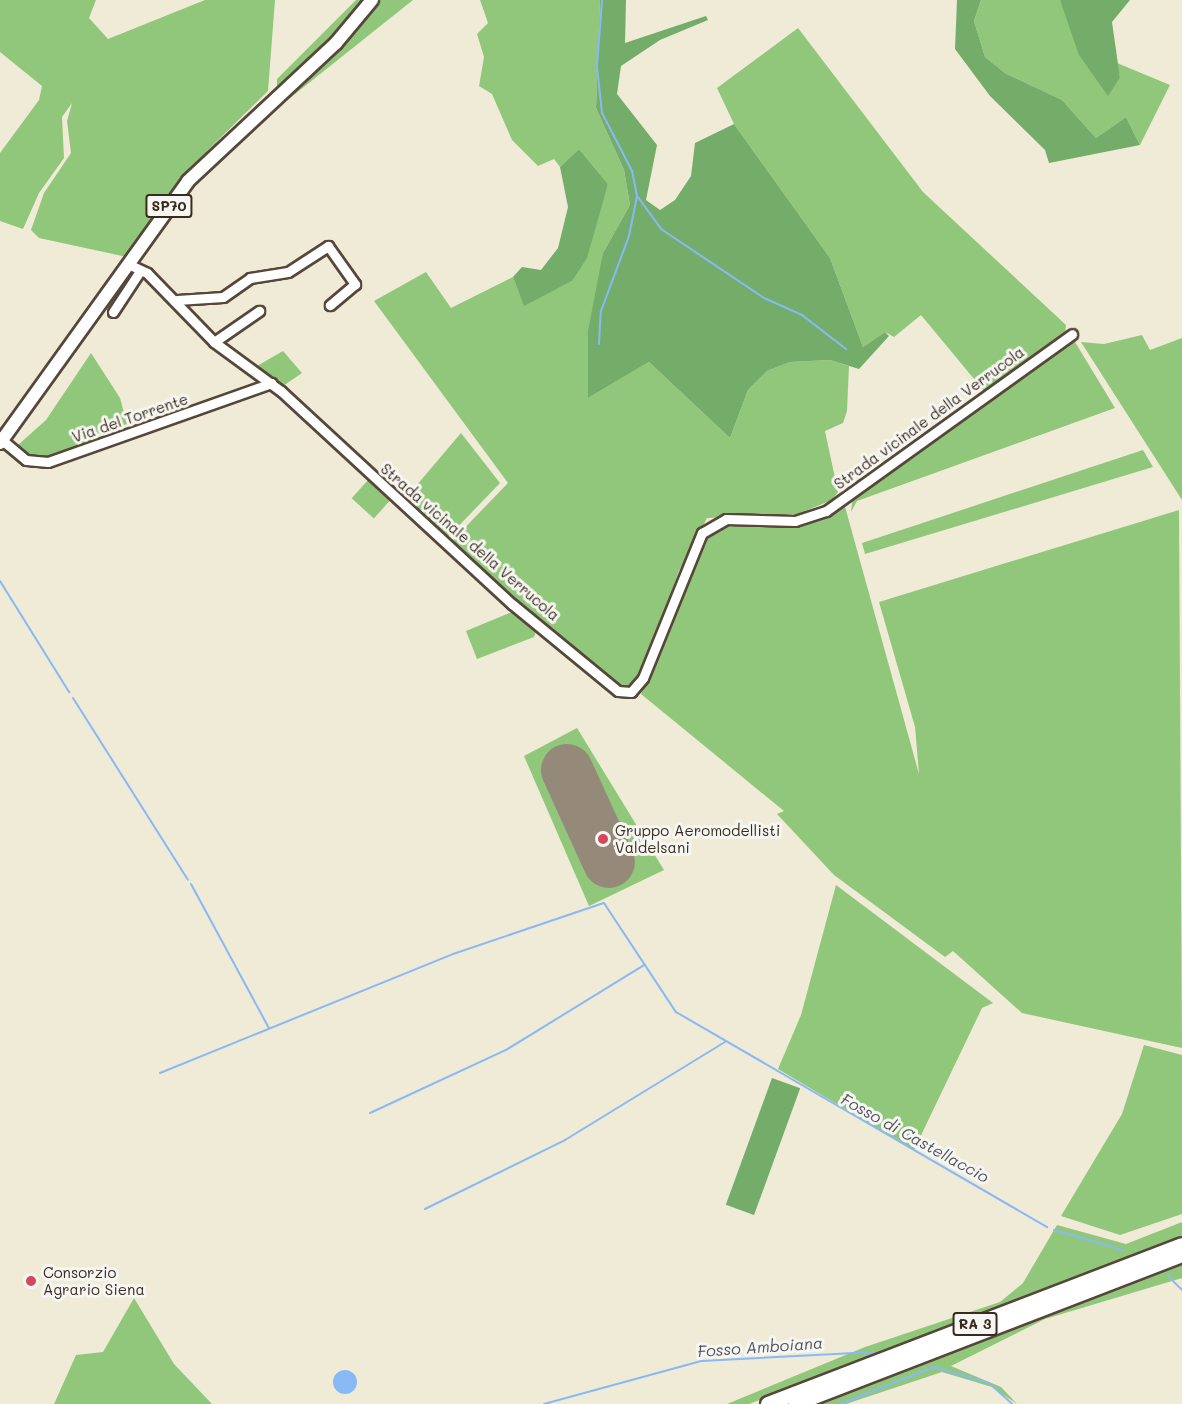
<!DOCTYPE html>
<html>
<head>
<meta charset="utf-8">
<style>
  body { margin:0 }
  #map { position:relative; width:1182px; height:1404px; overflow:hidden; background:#efebd7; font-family:Mali,sans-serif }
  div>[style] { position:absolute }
  .green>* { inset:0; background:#91c77a; transform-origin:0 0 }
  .forest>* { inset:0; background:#74ac6a; transform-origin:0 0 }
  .water>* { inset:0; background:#89b9f5 }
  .round { border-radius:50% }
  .stream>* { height:2px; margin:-1px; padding:0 1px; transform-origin:1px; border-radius:1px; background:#89b9f5 }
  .runway>* { height:52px; margin:-26px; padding:0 26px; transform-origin:26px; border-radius:26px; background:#958a7a }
  .roads { filter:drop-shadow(2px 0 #56473a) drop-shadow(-2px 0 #56473a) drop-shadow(0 2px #56473a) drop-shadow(0 -2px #56473a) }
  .minor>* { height:9px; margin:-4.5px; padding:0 4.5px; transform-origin:4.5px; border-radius:4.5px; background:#fff }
  .major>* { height:12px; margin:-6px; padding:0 6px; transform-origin:6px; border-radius:6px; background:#fff }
  .highway>* { height:14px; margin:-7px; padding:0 7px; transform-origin:7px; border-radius:7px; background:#fff }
  .dots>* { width:16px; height:16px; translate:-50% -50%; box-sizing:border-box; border:3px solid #f6f6f2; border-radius:50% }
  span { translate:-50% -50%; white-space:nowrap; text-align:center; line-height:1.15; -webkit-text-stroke:6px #f6f6f2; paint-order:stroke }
  .shield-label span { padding:2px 4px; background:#f6f6f2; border:2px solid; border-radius:4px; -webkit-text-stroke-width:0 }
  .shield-label { font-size:14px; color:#3b2a1e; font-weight:700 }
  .street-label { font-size:15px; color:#3b2a1e }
  .poi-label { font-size:15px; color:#3b2a1e }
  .left { translate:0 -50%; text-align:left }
  .water-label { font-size:16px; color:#52555e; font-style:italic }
</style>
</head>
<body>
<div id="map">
  <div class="green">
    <i style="clip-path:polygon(0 0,96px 0,89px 18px,108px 39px,205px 0,275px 0,268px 91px,208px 150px,127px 257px,39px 238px,31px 230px,44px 193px,71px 153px,67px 121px,72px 103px,62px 117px,64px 158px,39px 193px,23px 229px,0 221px,0 153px,39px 100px,42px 86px,0 52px)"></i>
    <i style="clip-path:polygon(356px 0,365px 0,340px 32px,277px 87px,277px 79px)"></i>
    <i style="clip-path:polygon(380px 0,413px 0,280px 106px,283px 97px,339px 48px)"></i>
    <i style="clip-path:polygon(480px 0,600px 0,596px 108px,624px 170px,630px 205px,603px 253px,588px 398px,649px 362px,730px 438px,748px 390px,767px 371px,790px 362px,830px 360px,849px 366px,847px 411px,843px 423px,825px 431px,838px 492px,832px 500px,798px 514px,707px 518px,679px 571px,641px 675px,625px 688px,525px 610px,452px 541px,508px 483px,374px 301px,426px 272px,451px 308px,513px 277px,524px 305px,572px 281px,608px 184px,579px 149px,560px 167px,554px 159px,538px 166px,512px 140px,492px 94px,479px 86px,484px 57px,477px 34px,488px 23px)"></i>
    <i style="clip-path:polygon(981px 0,1060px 0,1108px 95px,1120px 78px,1117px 63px,1170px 85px,1140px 145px,1126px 117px,1096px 138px,1062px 100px,1005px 73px,985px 57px,974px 21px)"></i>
    <i style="clip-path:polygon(798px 28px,923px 192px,1066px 325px,1065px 334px,984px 391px,921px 315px,894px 337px,885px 332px,863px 347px,830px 258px,734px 124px,717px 88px)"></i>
    <i style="clip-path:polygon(1142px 335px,1150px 350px,1182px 338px,1182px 500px,1081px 342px,1104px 344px)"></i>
    <i style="clip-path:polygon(1075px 342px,1115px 408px,857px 501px,851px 512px,853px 495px,1065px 343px)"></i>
    <i style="clip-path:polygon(283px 351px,302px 373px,283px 386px,257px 366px)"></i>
    <i style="clip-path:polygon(91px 353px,120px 398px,127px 424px,91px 436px,94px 444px,51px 458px,26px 455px,18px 445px,46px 420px)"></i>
    <i style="clip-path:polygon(461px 433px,500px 483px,448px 537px,405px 499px)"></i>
    <i style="clip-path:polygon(1143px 450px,1153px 467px,865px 554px,862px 543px)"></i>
    <i style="left:369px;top:479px;width:30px;height:26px;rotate:42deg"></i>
    <i style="clip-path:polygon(844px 503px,919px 774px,915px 727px,879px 602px,1179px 510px,1182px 1048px,1022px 1013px,953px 951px,945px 957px,834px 875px,777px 814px,784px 811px,641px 694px,706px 537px,736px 523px,800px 524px)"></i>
    <i style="clip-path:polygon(512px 612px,537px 628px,534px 637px,477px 659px,466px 631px)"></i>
    <i style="clip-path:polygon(577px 728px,664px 870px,589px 906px,524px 756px)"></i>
    <i style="clip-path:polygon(836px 885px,993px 1003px,982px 1008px,914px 1150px,778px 1069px,801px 1015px)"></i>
    <i style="clip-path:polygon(1144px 1045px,1182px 1055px,1182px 1214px,1120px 1235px,1061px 1216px,1122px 1114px)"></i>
    <i style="clip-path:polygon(1182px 1222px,1182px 1238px,749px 1404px,727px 1404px,865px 1347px,1000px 1302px,1023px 1283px,1057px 1225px,1126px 1244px)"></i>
    <i style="clip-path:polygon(1182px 1261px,1182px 1278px,1045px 1319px,951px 1366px,1001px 1387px,1017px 1404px,992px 1387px,942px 1372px,846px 1404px,814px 1404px)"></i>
    <i style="clip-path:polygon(134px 1298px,174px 1364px,212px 1404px,54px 1404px,76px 1355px,103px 1352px)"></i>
  </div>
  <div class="forest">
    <i style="clip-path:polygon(600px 0,626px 0,625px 43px,706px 16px,708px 20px,660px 40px,621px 66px,617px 94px,657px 145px,646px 200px,660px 210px,675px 200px,691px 176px,695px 143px,734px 124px,830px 258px,863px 347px,885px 332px,889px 336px,859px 369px,830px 360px,790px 362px,767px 371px,748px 390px,730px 438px,649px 362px,588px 398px,588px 331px,603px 253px,630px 205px,624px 170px,596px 108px)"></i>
    <i style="clip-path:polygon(957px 0,981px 0,974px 21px,985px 57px,1005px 73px,1062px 100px,1096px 138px,1126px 117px,1140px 145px,1049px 163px,1045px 150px,990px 96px,955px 49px)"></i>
    <i style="clip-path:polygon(1060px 0,1130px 0,1112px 22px,1120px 78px,1108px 96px,1079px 55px)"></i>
    <i style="clip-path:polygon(579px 149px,608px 184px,587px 258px,572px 281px,524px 306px,513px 277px,522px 267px,541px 270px,558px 248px,568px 207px,560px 167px)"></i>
    <i style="left:772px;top:1078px;width:30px;height:135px;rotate:20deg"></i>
  </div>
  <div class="water">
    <i class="round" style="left:333px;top:1370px;width:24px;height:24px"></i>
  </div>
  <div class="stream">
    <i style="left:638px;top:197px;width:39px;rotate:54deg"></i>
    <i style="left:661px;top:229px;width:124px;rotate:33.8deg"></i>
    <i style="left:764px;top:298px;width:42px;rotate:24.1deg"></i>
    <i style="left:802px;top:315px;width:56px;rotate:37.7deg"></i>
    <i style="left:599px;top:344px;width:33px;rotate:-87deg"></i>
    <i style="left:601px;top:311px;width:80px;rotate:-69.5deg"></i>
    <i style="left:629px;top:236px;width:41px;rotate:-78.7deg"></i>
    <i style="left:637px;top:196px;width:25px;rotate:-101deg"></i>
    <i style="left:632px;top:171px;width:65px;rotate:-117.3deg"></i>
    <i style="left:602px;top:113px;width:46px;rotate:-96.2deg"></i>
    <i style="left:597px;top:67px;width:67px;rotate:-85.7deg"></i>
    <i style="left:0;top:581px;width:131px;rotate:58.1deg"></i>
    <i style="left:73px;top:698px;width:215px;rotate:57.7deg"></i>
    <i style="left:191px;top:884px;width:164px;rotate:61.6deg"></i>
    <i style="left:160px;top:1073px;width:316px;rotate:-22.1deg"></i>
    <i style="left:453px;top:954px;width:159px;rotate:-18.7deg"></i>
    <i style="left:604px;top:903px;width:131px;rotate:56.6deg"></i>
    <i style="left:676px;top:1012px;width:429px;rotate:30.1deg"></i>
    <i style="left:370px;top:1113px;width:150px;rotate:-24.9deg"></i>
    <i style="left:506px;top:1050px;width:162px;rotate:-31.6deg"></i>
    <i style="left:425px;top:1209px;width:156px;rotate:-26.2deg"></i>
    <i style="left:565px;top:1140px;width:188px;rotate:-31.5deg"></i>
    <i style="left:1054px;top:1230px;width:72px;rotate:16.2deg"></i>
    <i style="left:1168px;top:1276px;width:20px;rotate:45deg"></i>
    <i style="left:544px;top:1404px;width:163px;rotate:-15.3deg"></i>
    <i style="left:701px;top:1361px;width:173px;rotate:-3deg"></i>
    <i style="left:840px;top:1404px;width:101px;rotate:-21.5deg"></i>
    <i style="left:934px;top:1367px;width:57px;rotate:16.2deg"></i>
    <i style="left:989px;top:1383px;width:31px;rotate:42deg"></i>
  </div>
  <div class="runway">
    <i style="left:567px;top:770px;width:101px;rotate:65.5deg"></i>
  </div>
  <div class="roads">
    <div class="minor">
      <i style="left:128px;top:264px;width:21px;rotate:25deg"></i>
      <i style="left:147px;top:273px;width:96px;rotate:45.8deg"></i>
      <i style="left:214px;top:342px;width:83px;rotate:36.2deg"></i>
      <i style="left:281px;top:391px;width:314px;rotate:42.7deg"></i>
      <i style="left:512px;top:604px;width:137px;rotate:39.4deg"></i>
      <i style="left:618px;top:691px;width:13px;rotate:4deg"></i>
      <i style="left:631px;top:692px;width:18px;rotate:-49deg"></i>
      <i style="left:643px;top:678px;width:157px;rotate:-67.9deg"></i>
      <i style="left:702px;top:533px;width:28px;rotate:-30deg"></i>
      <i style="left:726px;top:519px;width:69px;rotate:1.7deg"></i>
      <i style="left:795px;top:521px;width:33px;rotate:-18deg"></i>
      <i style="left:826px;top:511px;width:303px;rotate:-35.7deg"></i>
      <i style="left:177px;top:300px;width:46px;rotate:-3.7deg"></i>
      <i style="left:223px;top:297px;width:33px;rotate:-35deg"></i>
      <i style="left:250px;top:278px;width:38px;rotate:-9deg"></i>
      <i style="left:288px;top:272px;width:48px;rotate:-33deg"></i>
      <i style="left:328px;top:246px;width:47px;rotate:54.6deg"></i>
      <i style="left:355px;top:284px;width:33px;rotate:140deg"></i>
      <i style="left:113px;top:312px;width:49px;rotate:-56.6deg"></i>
      <i style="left:214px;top:342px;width:55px;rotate:-34.6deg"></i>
      <i style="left:2px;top:440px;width:31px;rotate:40deg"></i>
      <i style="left:26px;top:460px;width:22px;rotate:5deg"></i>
      <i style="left:48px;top:462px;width:237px;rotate:-19.5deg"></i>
    </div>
    <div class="major">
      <i style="left:0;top:443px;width:322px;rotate:-54.3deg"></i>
      <i style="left:188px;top:181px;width:202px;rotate:-43deg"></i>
      <i style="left:336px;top:43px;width:56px;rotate:-50.1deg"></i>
    </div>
    <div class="highway">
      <i style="left:768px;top:1404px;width:443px;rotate:-21deg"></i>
      <i style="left:796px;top:1404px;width:414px;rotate:-21.1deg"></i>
    </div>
  </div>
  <div class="dots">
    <i style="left:603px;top:839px;background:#d1495b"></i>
    <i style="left:31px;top:1281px;background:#d1495b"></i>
  </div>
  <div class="shield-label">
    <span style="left:169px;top:206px">SP70</span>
    <span style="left:975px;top:1324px">RA 3</span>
  </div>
  <div class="street-label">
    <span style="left:130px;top:418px;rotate:-19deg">Via del Torrente</span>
    <span style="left:929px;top:418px;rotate:-36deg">Strada vicinale della Verrucola</span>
    <span style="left:470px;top:542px;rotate:41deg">Strada vicinale della Verrucola</span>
  </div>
  <div class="poi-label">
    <span class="left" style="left:615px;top:839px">Gruppo Aeromodellisti<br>Valdelsani</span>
    <span class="left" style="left:43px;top:1281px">Consorzio<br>Agrario Siena</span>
  </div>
  <div class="water-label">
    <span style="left:915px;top:1138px;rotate:29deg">Fosso di Castellaccio</span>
    <span style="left:760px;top:1347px;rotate:-4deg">Fosso Amboiana</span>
  </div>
</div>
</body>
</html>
